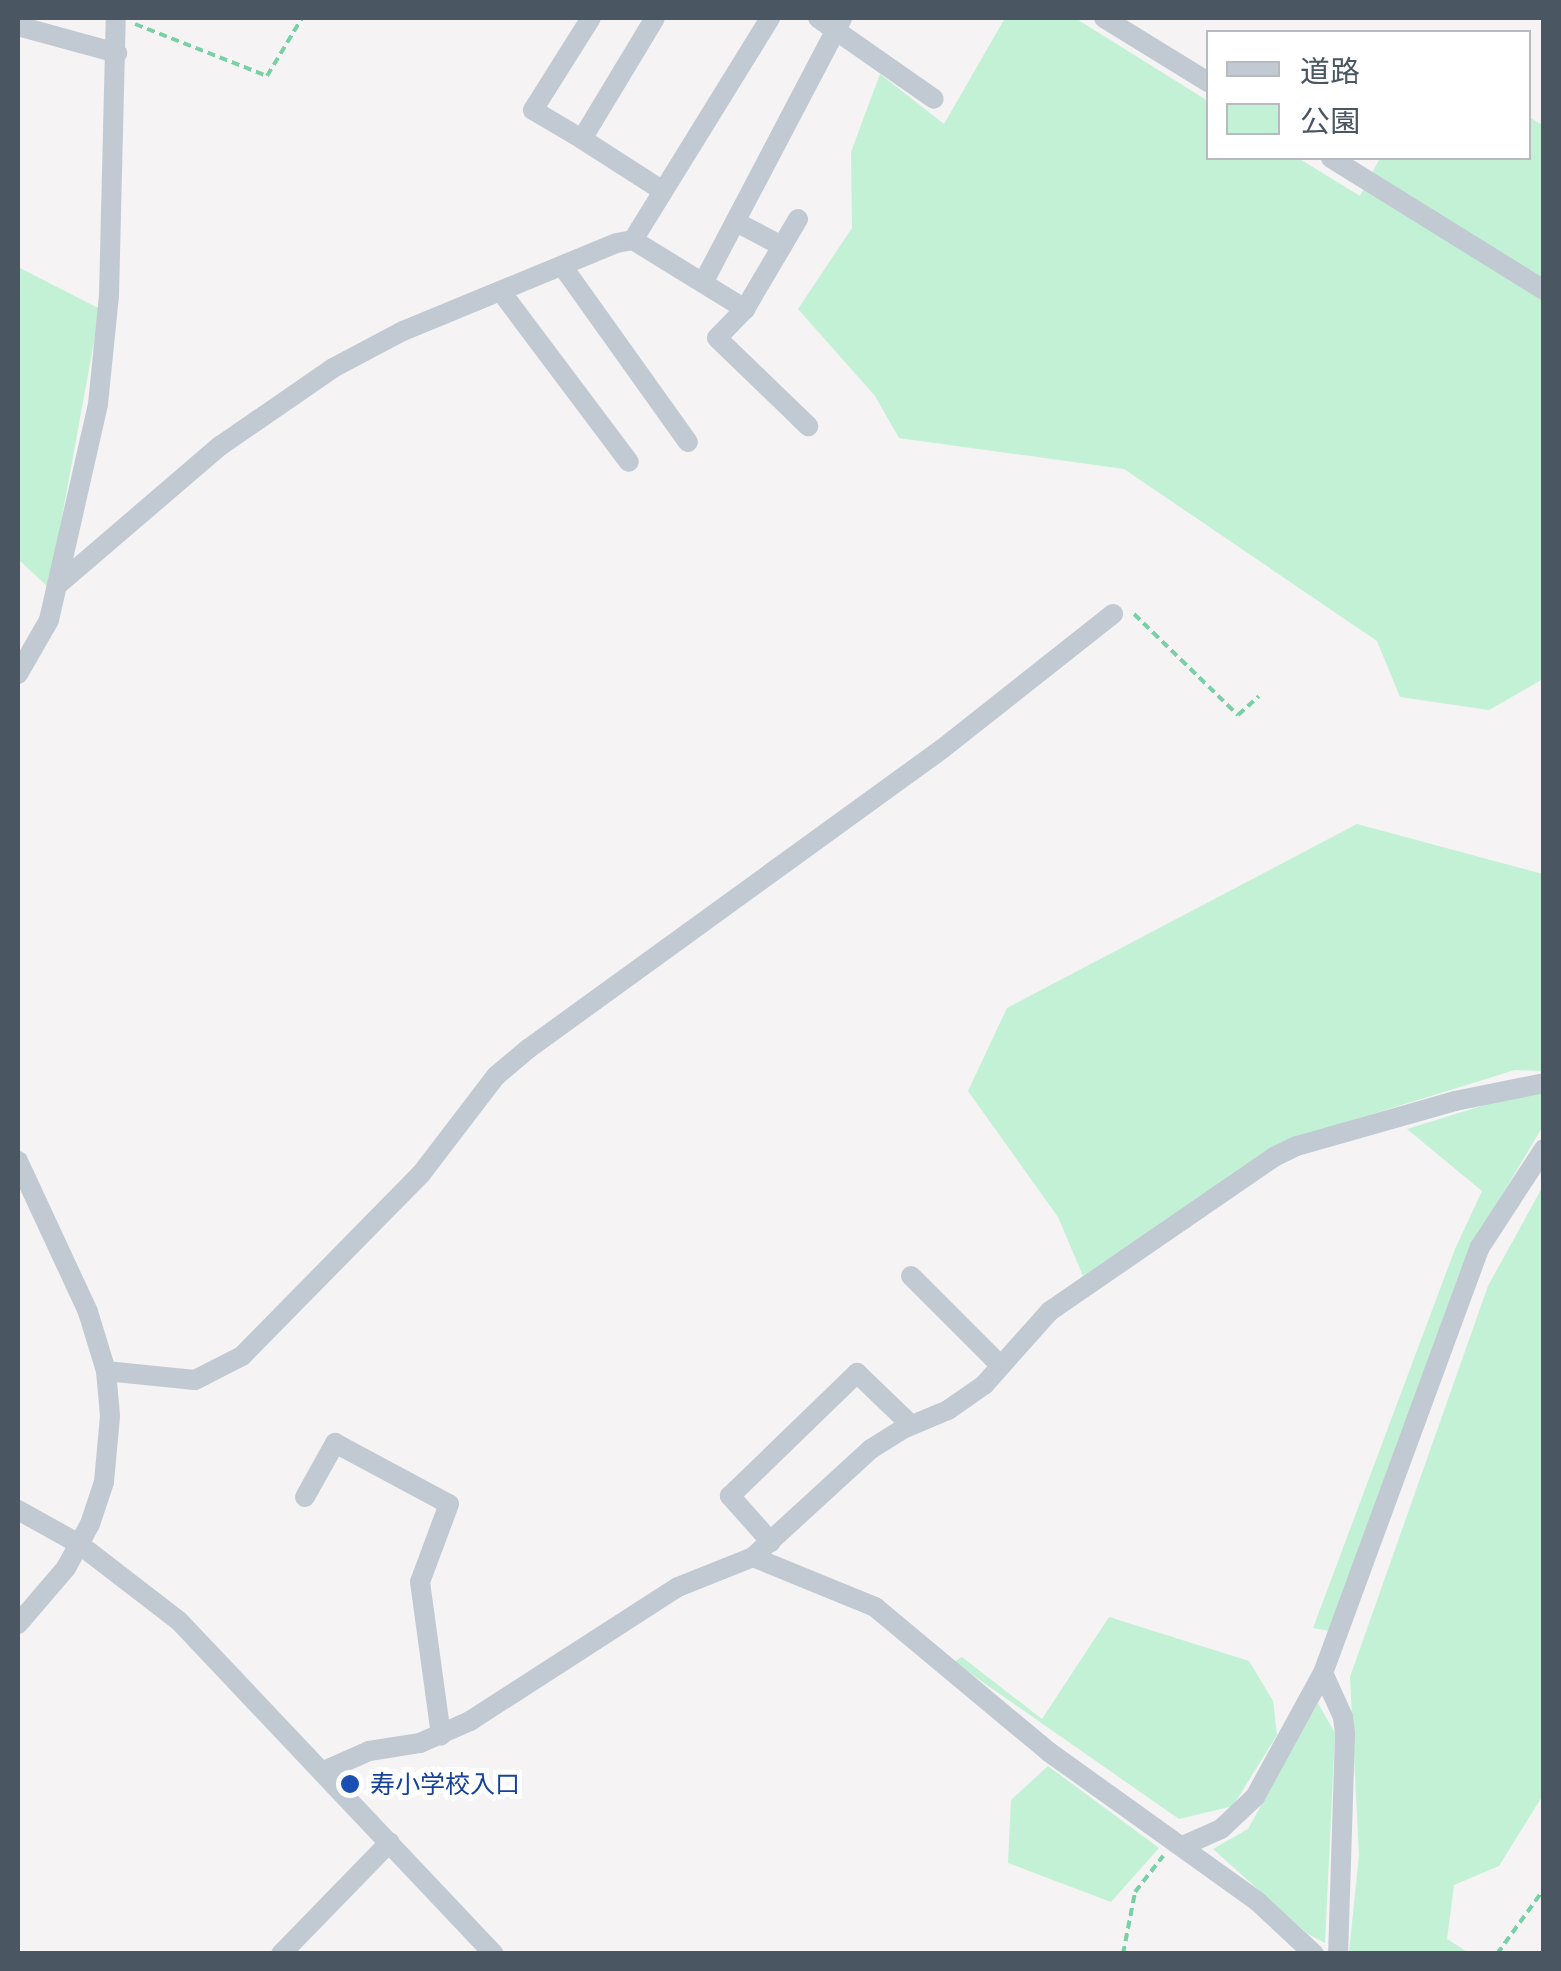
<!DOCTYPE html>
<html>
<head>
<meta charset="utf-8">
<style>
  body { margin:0 }
  #map { position:relative; width:1561px; height:1971px; overflow:hidden; background:#f5f3f3; font-family:Figtree,"Noto Sans JP",sans-serif }
  div>[style] { position:absolute }
  .green>* { inset:0; background:#c3f1d5 }
  .path>* { height:4px; margin-top:-2px; transform-origin:0; background:repeating-linear-gradient(90deg,#7ad0a6 0 8px,transparent 0 13px) }
  .minor>* { height:20px; margin:-10px; padding:0 10px; transform-origin:10px; border-radius:10px; background:#c1cad2 }
  .dots>* { width:28px; height:28px; translate:-50% -50%; box-sizing:border-box; border:5px solid #fff; border-radius:50% }
  span { translate:-50% -50%; white-space:nowrap; text-align:center; line-height:1.15; -webkit-text-stroke:10px #fff; paint-order:stroke }
  .transit-label { font-size:25px; color:#164399 }
  .left { translate:0 -50%; text-align:left }
  .frame { position:absolute; inset:0; border:20px solid #4a5661; pointer-events:none }
  .legend { position:absolute; left:1206px; top:30px; width:325px; height:130px; box-sizing:border-box; background:#fff; border:2px solid #b7bbc0; margin:0; padding:12px 18px; list-style:none; font-size:30px; color:#4a5661 }
  .legend li { display:flex; align-items:center; gap:20px; height:50px }
  .legend b { width:50px; border:2px solid #b7bbc0 }
</style>
</head>
<body>
<div id="map">
  <div class="green">
    <i style="clip-path:polygon(1005px 18px,1075px 18px,1208px 101px,1208px 158px,1298px 158px,1360px 196px,1380px 158px,1528px 158px,1529px 117px,1544px 126px,1543px 679px,1489px 710px,1400px 697px,1377px 641px,1124px 469px,899px 438px,875px 396px,798px 309px,852px 228px,851px 152px,880px 74px,944px 124px)"></i>
    <i style="clip-path:polygon(18px 267px,100px 309px,49px 588px,18px 559px)"></i>
    <i style="clip-path:polygon(1357px 824px,1543px 874px,1543px 1071px,1515px 1070px,1285px 1141px,1083px 1276px,1058px 1217px,968px 1091px,1007px 1008px)"></i>
    <i style="clip-path:polygon(1543px 1093px,1543px 1126px,1499px 1200px,1329px 1631px,1313px 1628px,1455px 1249px,1482px 1191px,1407px 1129px,1514px 1096px)"></i>
    <i style="clip-path:polygon(1543px 1186px,1543px 1795px,1499px 1866px,1454px 1885px,1447px 1939px,1469px 1953px,1349px 1952px,1359px 1855px,1350px 1677px,1488px 1286px)"></i>
    <i style="clip-path:polygon(1109px 1617px,1249px 1661px,1273px 1701px,1277px 1735px,1233px 1806px,1179px 1819px,954px 1662px,962px 1657px,1042px 1719px)"></i>
    <i style="clip-path:polygon(1318px 1703px,1335px 1733px,1325px 1943px,1308px 1934px,1213px 1849px,1248px 1829px)"></i>
    <i style="clip-path:polygon(1048px 1766px,1159px 1848px,1111px 1902px,1008px 1863px,1011px 1800px)"></i>
  </div>
  <div class="path">
    <i style="left:135px;top:24px;width:142px;rotate:21.5deg"></i>
    <i style="left:267px;top:76px;width:68px;rotate:-58.9deg"></i>
    <i style="left:1134px;top:614px;width:145px;rotate:44.2deg"></i>
    <i style="left:1238px;top:715px;width:28px;rotate:-42deg"></i>
    <i style="left:1123px;top:1954px;width:63px;rotate:-79deg"></i>
    <i style="left:1135px;top:1892px;width:46px;rotate:-52.1deg"></i>
    <i style="left:1497px;top:1954px;width:80px;rotate:-54.1deg"></i>
  </div>
  <div class="minor">
    <i style="left:655px;top:18px;width:141px;rotate:121.1deg"></i>
    <i style="left:582px;top:139px;width:96px;rotate:32.7deg"></i>
    <i style="left:818px;top:18px;width:141px;rotate:34.9deg"></i>
    <i style="left:1104px;top:18px;width:122px;rotate:31.6deg"></i>
    <i style="left:18px;top:26px;width:103px;rotate:15.3deg"></i>
    <i style="left:582px;top:139px;width:57px;rotate:-149.4deg"></i>
    <i style="left:533px;top:110px;width:109px;rotate:-57.8deg"></i>
    <i style="left:1331px;top:158px;width:251px;rotate:31.8deg"></i>
    <i style="left:798px;top:219px;width:104px;rotate:120.5deg"></i>
    <i style="left:745px;top:309px;width:40px;rotate:134deg"></i>
    <i style="left:717px;top:338px;width:127px;rotate:44deg"></i>
    <i style="left:736px;top:222px;width:52px;rotate:27.6deg"></i>
    <i style="left:633px;top:240px;width:261px;rotate:-58.3deg"></i>
    <i style="left:563px;top:267px;width:215px;rotate:54.5deg"></i>
    <i style="left:703px;top:283px;width:299px;rotate:-62.3deg"></i>
    <i style="left:502px;top:293px;width:211px;rotate:53.1deg"></i>
    <i style="left:60px;top:583px;width:211px;rotate:-40.6deg"></i>
    <i style="left:220px;top:446px;width:137px;rotate:-34.6deg"></i>
    <i style="left:333px;top:368px;width:79px;rotate:-27.9deg"></i>
    <i style="left:403px;top:331px;width:231px;rotate:-22.4deg"></i>
    <i style="left:617px;top:243px;width:16px;rotate:-11deg"></i>
    <i style="left:633px;top:240px;width:132px;rotate:31.6deg"></i>
    <i style="left:18px;top:674px;width:62px;rotate:-60.1deg"></i>
    <i style="left:49px;top:620px;width:221px;rotate:-77.2deg"></i>
    <i style="left:98px;top:404px;width:110px;rotate:-84.2deg"></i>
    <i style="left:109px;top:295px;width:277px;rotate:-88.6deg"></i>
    <i style="left:18px;top:1161px;width:166px;rotate:65.1deg"></i>
    <i style="left:88px;top:1312px;width:62px;rotate:73deg"></i>
    <i style="left:106px;top:1371px;width:45px;rotate:84.9deg"></i>
    <i style="left:110px;top:1416px;width:66px;rotate:95.2deg"></i>
    <i style="left:104px;top:1482px;width:44px;rotate:108.4deg"></i>
    <i style="left:90px;top:1524px;width:50px;rotate:118.6deg"></i>
    <i style="left:66px;top:1568px;width:74px;rotate:130.6deg"></i>
    <i style="left:911px;top:1276px;width:127px;rotate:45deg"></i>
    <i style="left:106px;top:1371px;width:89px;rotate:5.8deg"></i>
    <i style="left:195px;top:1380px;width:53px;rotate:-27.1deg"></i>
    <i style="left:242px;top:1356px;width:255px;rotate:-45.5deg"></i>
    <i style="left:421px;top:1174px;width:123px;rotate:-52.6deg"></i>
    <i style="left:496px;top:1076px;width:42px;rotate:-40.2deg"></i>
    <i style="left:528px;top:1049px;width:511px;rotate:-35.93deg"></i>
    <i style="left:942px;top:749px;width:218px;rotate:-38.3deg"></i>
    <i style="left:305px;top:1497px;width:62px;rotate:-60.9deg"></i>
    <i style="left:335px;top:1443px;width:129px;rotate:28.2deg"></i>
    <i style="left:449px;top:1504px;width:83px;rotate:110.4deg"></i>
    <i style="left:420px;top:1582px;width:155px;rotate:82.2deg"></i>
    <i style="left:18px;top:1510px;width:70px;rotate:29.1deg"></i>
    <i style="left:79px;top:1544px;width:126px;rotate:37.6deg"></i>
    <i style="left:179px;top:1621px;width:458px;rotate:46.6deg"></i>
    <i style="left:771px;top:1542px;width:62px;rotate:-131.7deg"></i>
    <i style="left:730px;top:1496px;width:177px;rotate:-44.1deg"></i>
    <i style="left:857px;top:1373px;width:75px;rotate:43.9deg"></i>
    <i style="left:753px;top:1557px;width:132px;rotate:22.3deg"></i>
    <i style="left:875px;top:1607px;width:226px;rotate:39.8deg"></i>
    <i style="left:1049px;top:1752px;width:256px;rotate:35.6deg"></i>
    <i style="left:1257px;top:1901px;width:78px;rotate:42.9deg"></i>
    <i style="left:1323px;top:1673px;width:48px;rotate:65.6deg"></i>
    <i style="left:1343px;top:1717px;width:17px;rotate:83deg"></i>
    <i style="left:1345px;top:1734px;width:220px;rotate:91.8deg"></i>
    <i style="left:324px;top:1771px;width:49px;rotate:-24deg"></i>
    <i style="left:369px;top:1751px;width:52px;rotate:-8.9deg"></i>
    <i style="left:420px;top:1743px;width:55px;rotate:-23.7deg"></i>
    <i style="left:470px;top:1721px;width:247px;rotate:-32.8deg"></i>
    <i style="left:678px;top:1587px;width:81px;rotate:-21.8deg"></i>
    <i style="left:753px;top:1557px;width:160px;rotate:-42.5deg"></i>
    <i style="left:871px;top:1449px;width:40px;rotate:-32deg"></i>
    <i style="left:905px;top:1428px;width:47px;rotate:-22.7deg"></i>
    <i style="left:948px;top:1410px;width:44px;rotate:-34.8deg"></i>
    <i style="left:984px;top:1385px;width:99px;rotate:-48.3deg"></i>
    <i style="left:1050px;top:1311px;width:272px;rotate:-34.5deg"></i>
    <i style="left:1274px;top:1157px;width:25px;rotate:-26deg"></i>
    <i style="left:1297px;top:1146px;width:164px;rotate:-15.9deg"></i>
    <i style="left:1455px;top:1101px;width:91px;rotate:-11.4deg"></i>
    <i style="left:1185px;top:1845px;width:39px;rotate:-24deg"></i>
    <i style="left:1221px;top:1829px;width:47px;rotate:-43.3deg"></i>
    <i style="left:1255px;top:1797px;width:141px;rotate:-61.3deg"></i>
    <i style="left:1323px;top:1673px;width:454px;rotate:-69.8deg"></i>
    <i style="left:1480px;top:1247px;width:117px;rotate:-56.9deg"></i>
    <i style="left:281px;top:1954px;width:156px;rotate:-45.8deg"></i>
  </div>
  <div class="dots">
    <i style="left:350px;top:1784px;background:#1a4fb4"></i>
  </div>
  <div class="transit-label">
    <span class="left" style="left:370px;top:1784px">寿小学校入口</span>
  </div>
  <div class="frame"></div>
  <ul class="legend">
  <li><b style="height:12px;background:#c1cad2"></b>道路</li>
  <li><b style="height:28px;background:#c3f1d5"></b>公園</li>
  </ul>
</div>
</body>
</html>
